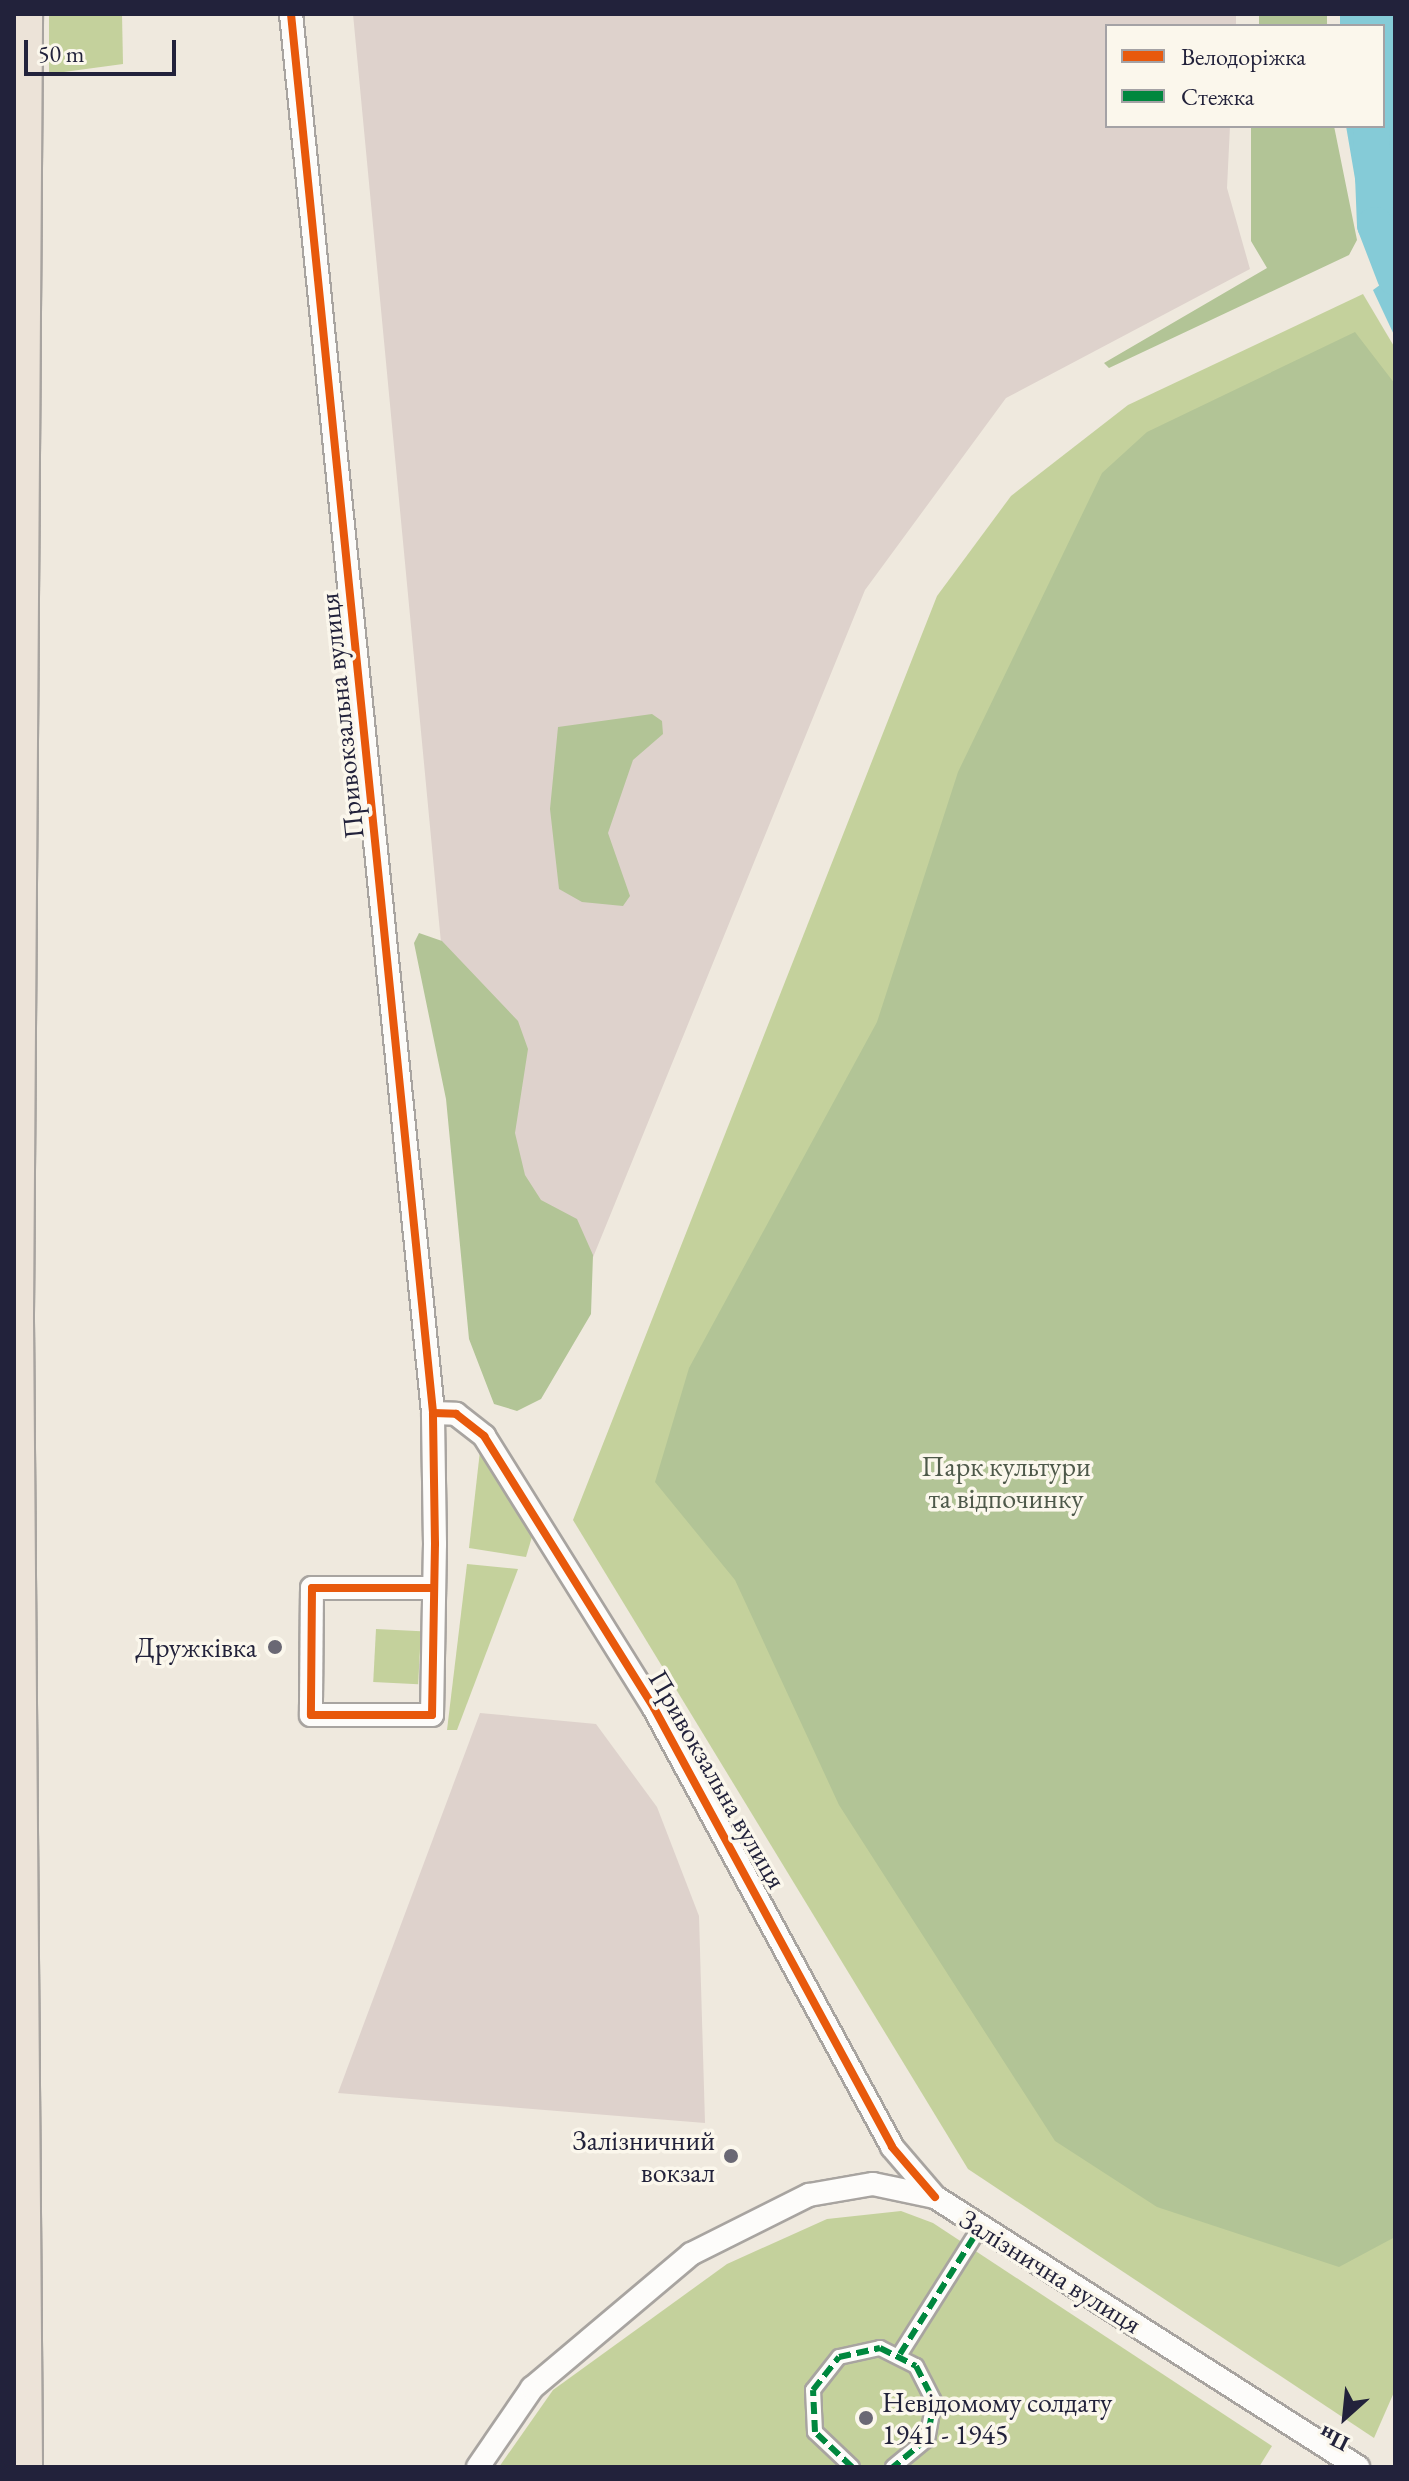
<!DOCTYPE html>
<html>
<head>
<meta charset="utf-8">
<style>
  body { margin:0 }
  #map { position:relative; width:1409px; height:2481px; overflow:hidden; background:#efe9de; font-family:"EB Garamond",serif }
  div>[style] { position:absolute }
  .industrial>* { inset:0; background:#ded2cc }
  .green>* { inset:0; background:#c4d19c; transform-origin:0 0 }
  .forest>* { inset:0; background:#b2c496; transform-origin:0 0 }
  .water>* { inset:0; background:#85cbd7 }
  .river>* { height:36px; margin:-18px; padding:0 18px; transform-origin:18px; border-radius:18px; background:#85cbd7 }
  .roads { filter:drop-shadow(2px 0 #a8a4a0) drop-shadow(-2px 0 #a8a4a0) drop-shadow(0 2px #a8a4a0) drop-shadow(0 -2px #a8a4a0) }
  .pedestrian>* { height:14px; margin:-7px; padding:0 7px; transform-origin:7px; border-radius:7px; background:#fdfcfa }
  .tertiary>* { height:22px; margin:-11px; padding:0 11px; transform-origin:11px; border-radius:11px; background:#fdfcfa }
  .primary>* { height:28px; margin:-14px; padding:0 14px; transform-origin:14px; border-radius:14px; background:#ece3d8 }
  .quiet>* { height:6px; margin-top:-3px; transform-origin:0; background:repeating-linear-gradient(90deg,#00873e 0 12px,transparent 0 18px) }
  .cycleway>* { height:8px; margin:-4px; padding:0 4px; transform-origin:4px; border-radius:4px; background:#e8590c }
  .dots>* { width:22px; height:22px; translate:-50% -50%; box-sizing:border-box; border:4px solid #fbf7ec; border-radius:50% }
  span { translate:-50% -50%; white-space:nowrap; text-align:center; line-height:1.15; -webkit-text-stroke:7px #fbf7ec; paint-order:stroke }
  .street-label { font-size:28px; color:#22223b }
  .park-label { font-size:28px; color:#4e594a }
  .poi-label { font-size:28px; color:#22223b }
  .right { translate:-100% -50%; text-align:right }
  .left { translate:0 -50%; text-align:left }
  .frame { position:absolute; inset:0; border:16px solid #22223b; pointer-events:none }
  .legend { position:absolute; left:1105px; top:24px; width:280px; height:104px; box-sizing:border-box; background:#fbf7ec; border:2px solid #a4a2a5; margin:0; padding:10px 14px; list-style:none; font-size:24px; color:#22223b }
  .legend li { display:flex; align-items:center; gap:16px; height:40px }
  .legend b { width:40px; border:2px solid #a4a2a5 }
  .north { position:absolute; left:1305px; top:2377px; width:80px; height:80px; -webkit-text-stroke:6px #fbf7ec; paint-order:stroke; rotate:207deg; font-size:22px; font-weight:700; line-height:32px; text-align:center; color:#22223b }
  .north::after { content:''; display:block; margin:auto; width:28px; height:36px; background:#22223b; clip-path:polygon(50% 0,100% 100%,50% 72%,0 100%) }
  .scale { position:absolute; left:24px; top:40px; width:152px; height:36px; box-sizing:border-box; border:4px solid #22223b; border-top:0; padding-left:10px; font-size:24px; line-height:28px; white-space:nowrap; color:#22223b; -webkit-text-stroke:6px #fbf7ec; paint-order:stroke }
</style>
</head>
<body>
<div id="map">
  <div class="industrial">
    <i style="clip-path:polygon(353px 14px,1236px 14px,1236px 26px,1107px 26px,1107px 126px,1230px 126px,1227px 188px,1250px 269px,1006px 398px,865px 590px,543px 1380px,481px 1365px)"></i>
    <i style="clip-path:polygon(480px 1713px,596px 1724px,657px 1807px,699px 1916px,705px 2123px,338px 2093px)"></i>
  </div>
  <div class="green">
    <i style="clip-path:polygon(49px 14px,122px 14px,123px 64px,49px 74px)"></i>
    <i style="clip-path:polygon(1363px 294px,1395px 348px,1395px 2390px,1374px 2438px,968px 2169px,573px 1520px,937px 596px,1011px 496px,1128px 405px)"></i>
    <i style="clip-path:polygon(481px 1442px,534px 1530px,526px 1557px,469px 1548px)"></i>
    <i style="clip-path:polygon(467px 1564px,518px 1569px,457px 1730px,447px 1730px)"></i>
    <i style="left:376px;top:1629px;width:45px;height:53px;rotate:3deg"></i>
    <i style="clip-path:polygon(901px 2211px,933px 2223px,1272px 2446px,1259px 2467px,499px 2467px,553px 2390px,727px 2264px,827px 2219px)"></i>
  </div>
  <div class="forest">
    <i style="left:1259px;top:14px;width:68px;height:12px"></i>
    <i style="clip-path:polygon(1251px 126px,1334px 126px,1357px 240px,1349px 255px,1109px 368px,1104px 363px,1267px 268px,1251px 241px)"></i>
    <i style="clip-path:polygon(1355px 332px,1395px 384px,1395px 2237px,1339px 2267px,1157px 2207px,1055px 2141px,839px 1805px,735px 1580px,655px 1482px,689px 1368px,877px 1022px,958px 772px,1102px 473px,1147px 432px)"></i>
    <i style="clip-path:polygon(652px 714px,662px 721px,663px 734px,633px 760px,608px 833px,630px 896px,623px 906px,582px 902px,559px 889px,550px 809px,558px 727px)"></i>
    <i style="clip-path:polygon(419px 933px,442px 941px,518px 1021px,528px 1049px,515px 1133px,525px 1175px,541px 1200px,577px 1219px,593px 1255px,591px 1314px,541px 1399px,517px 1411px,494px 1404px,469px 1339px,446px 1099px,414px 943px)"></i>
  </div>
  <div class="water">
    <i style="clip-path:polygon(1340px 14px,1395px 14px,1395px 242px,1368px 255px,1346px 126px,1383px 126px,1383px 26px,1340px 26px)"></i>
    <i style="clip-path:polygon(1395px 274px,1395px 337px,1373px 290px)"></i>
  </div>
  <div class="river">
    <i style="left:1371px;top:126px;width:99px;rotate:87.7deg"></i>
    <i style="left:1375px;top:225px;width:56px;rotate:69deg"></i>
  </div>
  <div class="roads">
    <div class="pedestrian">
      <i style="left:900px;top:2354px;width:151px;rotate:-57.7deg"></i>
      <i style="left:852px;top:2467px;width:51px;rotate:-136.6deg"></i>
      <i style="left:815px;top:2432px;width:42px;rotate:-92.7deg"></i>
      <i style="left:813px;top:2390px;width:42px;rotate:-51.8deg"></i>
      <i style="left:839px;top:2357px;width:42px;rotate:-12.4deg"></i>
      <i style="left:880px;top:2348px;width:40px;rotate:26.6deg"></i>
      <i style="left:916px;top:2366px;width:39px;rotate:63deg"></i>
      <i style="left:934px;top:2401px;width:39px;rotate:100deg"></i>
      <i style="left:927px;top:2439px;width:44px;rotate:140.5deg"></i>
    </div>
    <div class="tertiary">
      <i style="left:291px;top:14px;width:1406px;rotate:84.2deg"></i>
      <i style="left:434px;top:1588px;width:122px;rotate:180deg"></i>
      <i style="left:312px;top:1588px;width:127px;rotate:90.5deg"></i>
      <i style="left:311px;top:1715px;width:121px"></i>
      <i style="left:432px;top:1715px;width:171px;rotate:-89deg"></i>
      <i style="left:435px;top:1544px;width:131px;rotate:-90.9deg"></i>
      <i style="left:433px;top:1413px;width:23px;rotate:2deg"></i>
      <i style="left:456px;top:1414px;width:36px;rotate:38deg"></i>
      <i style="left:484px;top:1436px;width:321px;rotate:58deg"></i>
      <i style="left:654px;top:1708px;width:499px;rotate:61.5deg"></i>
      <i style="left:892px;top:2147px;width:66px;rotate:49.3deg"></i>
      <i style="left:478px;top:2467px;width:96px;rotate:-55.6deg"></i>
      <i style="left:532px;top:2388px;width:208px;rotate:-40.1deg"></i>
      <i style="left:691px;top:2254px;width:132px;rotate:-26.6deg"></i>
      <i style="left:809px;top:2195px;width:65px;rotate:-9.8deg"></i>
      <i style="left:873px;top:2184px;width:63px;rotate:11.8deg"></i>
      <i style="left:935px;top:2197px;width:502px;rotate:32.55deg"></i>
    </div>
    <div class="primary">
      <i style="left:28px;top:2467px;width:1153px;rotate:-90.45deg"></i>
      <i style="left:19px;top:1314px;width:1300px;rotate:-89.6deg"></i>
    </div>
  </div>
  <div class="quiet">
    <i style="left:900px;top:2354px;width:151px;rotate:-57.7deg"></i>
    <i style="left:852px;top:2467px;width:51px;rotate:-136.6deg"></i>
    <i style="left:815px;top:2432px;width:42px;rotate:-92.7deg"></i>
    <i style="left:813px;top:2390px;width:42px;rotate:-51.8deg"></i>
    <i style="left:839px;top:2357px;width:42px;rotate:-12.4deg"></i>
    <i style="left:880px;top:2348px;width:40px;rotate:26.6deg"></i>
    <i style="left:916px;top:2366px;width:39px;rotate:63deg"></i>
    <i style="left:934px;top:2401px;width:39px;rotate:100deg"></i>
    <i style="left:927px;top:2439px;width:44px;rotate:140.5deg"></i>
  </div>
  <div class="cycleway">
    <i style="left:291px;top:14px;width:1406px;rotate:84.2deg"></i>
    <i style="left:434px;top:1588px;width:122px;rotate:180deg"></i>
    <i style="left:312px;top:1588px;width:127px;rotate:90.5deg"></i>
    <i style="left:311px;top:1715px;width:121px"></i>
    <i style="left:432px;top:1715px;width:171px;rotate:-89deg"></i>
    <i style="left:435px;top:1544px;width:131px;rotate:-90.9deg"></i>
    <i style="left:433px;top:1413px;width:23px;rotate:2deg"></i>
    <i style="left:456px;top:1414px;width:36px;rotate:38deg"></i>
    <i style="left:484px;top:1436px;width:321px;rotate:58deg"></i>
    <i style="left:654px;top:1708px;width:499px;rotate:61.5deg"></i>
    <i style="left:892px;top:2147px;width:66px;rotate:49.3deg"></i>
  </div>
  <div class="dots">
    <i style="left:275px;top:1647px;background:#6a6874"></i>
    <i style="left:731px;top:2156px;background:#6a6874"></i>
    <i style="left:866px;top:2418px;background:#6a6874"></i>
  </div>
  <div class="street-label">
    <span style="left:341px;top:716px;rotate:-96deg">Привокзальна вулиця</span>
    <span style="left:718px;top:1779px;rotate:60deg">Привокзальна вулиця</span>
    <span style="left:1051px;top:2271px;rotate:32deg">Залізнична вулиця</span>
  </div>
  <div class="park-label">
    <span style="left:1006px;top:1482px">Парк культури<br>та відпочинку</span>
  </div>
  <div class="poi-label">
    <span class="right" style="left:257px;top:1647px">Дружківка</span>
    <span class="right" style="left:715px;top:2156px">Залізничний<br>вокзал</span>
    <span class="left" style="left:882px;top:2418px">Невідомому солдату<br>1941 - 1945</span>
  </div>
  <div class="frame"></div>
  <ul class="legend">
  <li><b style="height:10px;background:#e8590c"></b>Велодоріжка</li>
  <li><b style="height:10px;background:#00873e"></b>Стежка</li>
  </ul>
  <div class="north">Пн</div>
  <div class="scale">50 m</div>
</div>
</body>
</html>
